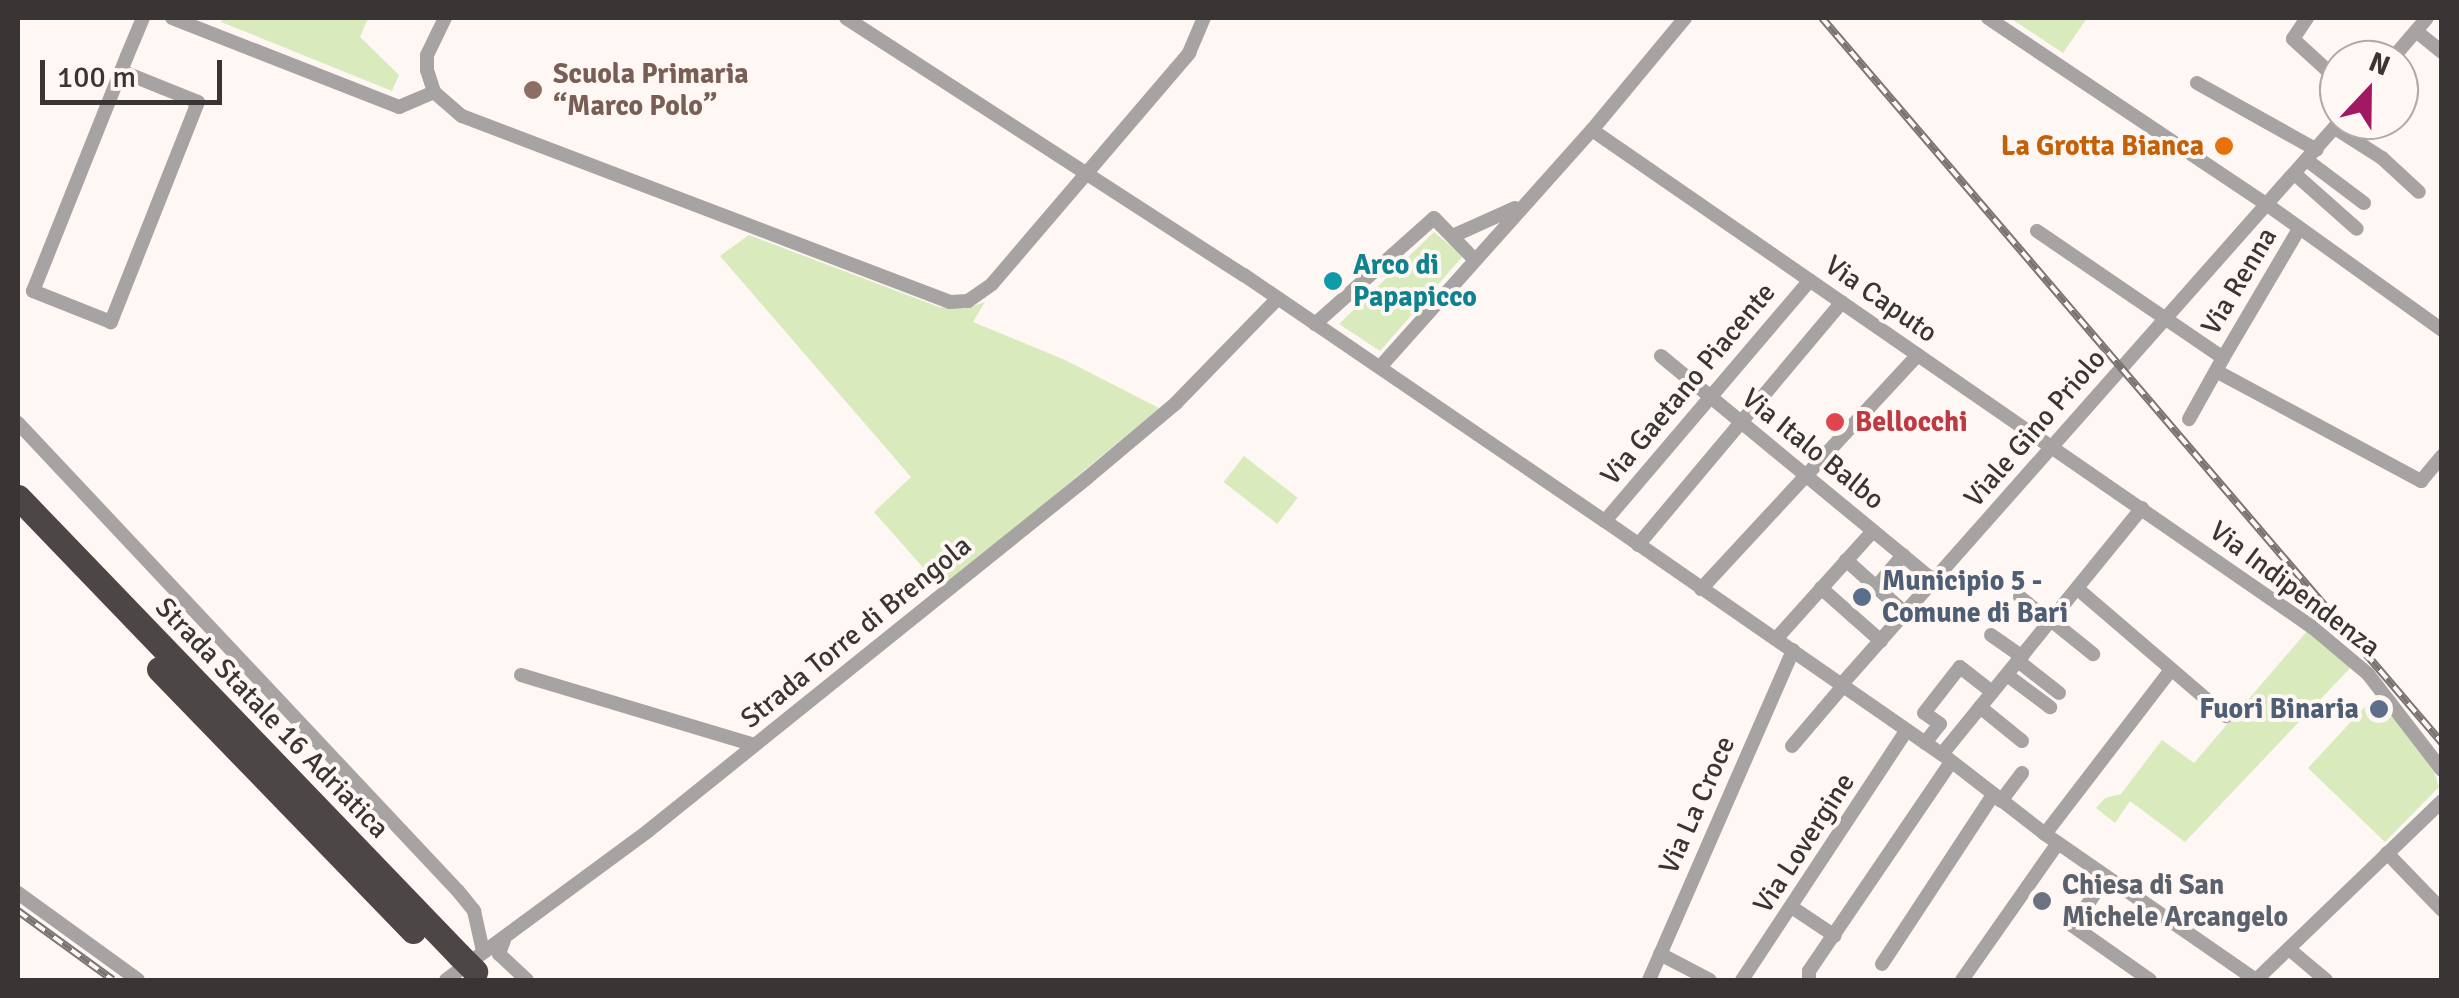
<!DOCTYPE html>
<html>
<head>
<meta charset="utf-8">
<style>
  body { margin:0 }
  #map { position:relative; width:2459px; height:998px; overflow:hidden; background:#fef7f4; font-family:Signika,sans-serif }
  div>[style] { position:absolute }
  .green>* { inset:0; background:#d9eabd; transform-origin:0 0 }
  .street>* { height:14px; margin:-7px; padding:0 7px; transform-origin:7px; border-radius:7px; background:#a7a3a3 }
  .highway>* { height:25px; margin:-12.5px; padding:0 12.5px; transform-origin:12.5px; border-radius:12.5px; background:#4c4646 }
  .rail>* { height:8px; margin-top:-4px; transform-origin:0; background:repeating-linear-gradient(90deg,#fef7f4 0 11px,#797573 0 22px); box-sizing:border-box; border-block:2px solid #797573 }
  .highway-bridge>* { height:25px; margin:-12.5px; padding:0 12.5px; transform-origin:12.5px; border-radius:12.5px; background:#4c4646 }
  .dots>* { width:28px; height:28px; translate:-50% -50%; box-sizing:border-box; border:5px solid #fef7f4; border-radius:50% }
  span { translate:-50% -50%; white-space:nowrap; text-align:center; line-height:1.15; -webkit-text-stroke:8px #fef7f4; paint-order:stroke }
  .education-label { font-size:28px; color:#785e54; font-weight:700 }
  .left { translate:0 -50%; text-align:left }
  .food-label { font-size:28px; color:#c56008; font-weight:700 }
  .right { translate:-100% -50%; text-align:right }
  .culture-label { font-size:28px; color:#0d838f; font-weight:700 }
  .street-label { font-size:28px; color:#383534 }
  .health-label { font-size:28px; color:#be3a42; font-weight:700 }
  .service-label { font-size:28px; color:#4e5e75; font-weight:700 }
  .worship-label { font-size:28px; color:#5b616d; font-weight:700 }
  .frame { position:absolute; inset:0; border:20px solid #383534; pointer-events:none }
  .north { position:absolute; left:2319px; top:40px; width:100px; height:100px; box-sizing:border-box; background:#fef7f4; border:2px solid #afa9a7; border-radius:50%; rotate:22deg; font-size:28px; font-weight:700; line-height:40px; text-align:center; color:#383534 }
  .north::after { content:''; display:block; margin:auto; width:35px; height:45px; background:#a21862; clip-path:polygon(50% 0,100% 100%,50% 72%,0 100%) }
  .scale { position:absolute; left:40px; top:60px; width:182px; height:45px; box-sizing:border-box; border:5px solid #383534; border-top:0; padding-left:12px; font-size:30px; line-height:35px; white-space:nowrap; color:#383534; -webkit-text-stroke:8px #fef7f4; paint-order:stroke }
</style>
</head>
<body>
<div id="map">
  <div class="green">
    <i style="clip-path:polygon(223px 18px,368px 18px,360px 37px,399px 75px,392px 91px,221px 22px)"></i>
    <i style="clip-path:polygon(2010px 18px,2087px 18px,2063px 53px)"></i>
    <i style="clip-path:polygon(1434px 232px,1463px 256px,1380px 351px,1339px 324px)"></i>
    <i style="clip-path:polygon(749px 235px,939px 307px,964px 309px,985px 302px,973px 322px,1065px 360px,1159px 408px,942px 589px,874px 512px,911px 477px,720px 256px)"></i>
    <i style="left:1244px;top:456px;width:68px;height:33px;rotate:38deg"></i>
    <i style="clip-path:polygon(2308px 630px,2352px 666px,2185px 842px,2130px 801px,2115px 823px,2096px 808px,2105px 798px,2121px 794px,2162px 740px,2194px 763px)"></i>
    <i style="clip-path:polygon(2376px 695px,2430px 758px,2439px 787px,2385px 842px,2308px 768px)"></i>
  </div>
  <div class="street">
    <i style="left:172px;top:18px;width:244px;rotate:21.4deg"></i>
    <i style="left:399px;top:107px;width:38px;rotate:-23deg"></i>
    <i style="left:445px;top:18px;width:41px;rotate:115.9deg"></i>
    <i style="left:427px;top:55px;width:15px;rotate:90deg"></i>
    <i style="left:427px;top:70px;width:23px;rotate:72deg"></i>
    <i style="left:434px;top:92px;width:37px;rotate:41deg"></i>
    <i style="left:462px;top:116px;width:522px;rotate:20.86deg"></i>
    <i style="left:950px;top:302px;width:18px;rotate:-3deg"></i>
    <i style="left:968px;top:301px;width:29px;rotate:-35deg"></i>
    <i style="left:992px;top:284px;width:304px;rotate:-49.5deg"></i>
    <i style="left:1189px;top:53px;width:38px;rotate:-67deg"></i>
    <i style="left:846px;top:18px;width:474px;rotate:32.9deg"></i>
    <i style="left:1244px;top:275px;width:437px;rotate:34.3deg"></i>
    <i style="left:1605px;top:521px;width:410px;rotate:34.7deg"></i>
    <i style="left:1942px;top:754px;width:130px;rotate:37.8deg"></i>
    <i style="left:2045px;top:834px;width:257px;rotate:34.7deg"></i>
    <i style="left:1988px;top:18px;width:338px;rotate:33.8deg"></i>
    <i style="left:2269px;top:206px;width:213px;rotate:35.6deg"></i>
    <i style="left:2307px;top:18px;width:25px;rotate:124deg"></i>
    <i style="left:2293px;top:39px;width:62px;rotate:42.4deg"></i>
    <i style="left:2416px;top:31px;width:33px;rotate:39deg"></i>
    <i style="left:2391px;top:60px;width:55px;rotate:-49.4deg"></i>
    <i style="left:121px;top:71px;width:83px;rotate:21.9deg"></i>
    <i style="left:198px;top:102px;width:237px;rotate:111.6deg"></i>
    <i style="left:111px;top:322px;width:84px;rotate:-158.3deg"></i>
    <i style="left:33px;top:291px;width:253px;rotate:-68.2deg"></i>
    <i style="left:127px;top:56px;width:41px;rotate:-67.2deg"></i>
    <i style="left:2197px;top:83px;width:137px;rotate:29.2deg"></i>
    <i style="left:2335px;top:128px;width:56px;rotate:32.6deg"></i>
    <i style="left:2382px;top:158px;width:50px;rotate:42.6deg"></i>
    <i style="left:1592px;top:130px;width:875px;rotate:34.62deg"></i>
    <i style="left:2312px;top:627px;width:73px;rotate:40deg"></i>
    <i style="left:2368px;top:674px;width:121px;rotate:52.4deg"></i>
    <i style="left:2308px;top:161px;width:70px;rotate:36.9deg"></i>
    <i style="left:2296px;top:175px;width:81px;rotate:41.5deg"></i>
    <i style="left:2037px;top:231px;width:225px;rotate:34.3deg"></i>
    <i style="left:2223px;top:358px;width:70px;rotate:119.1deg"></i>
    <i style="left:1455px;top:235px;width:66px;rotate:-24.2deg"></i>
    <i style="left:1315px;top:324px;width:159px;rotate:-41.7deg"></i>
    <i style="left:1434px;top:218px;width:56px;rotate:45.7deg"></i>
    <i style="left:1661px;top:356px;width:354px;rotate:39.5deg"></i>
    <i style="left:2223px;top:358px;width:150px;rotate:-59.5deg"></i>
    <i style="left:1380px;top:367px;width:318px;rotate:-48.2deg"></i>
    <i style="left:1592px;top:130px;width:146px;rotate:-50.3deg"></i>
    <i style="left:2216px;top:371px;width:233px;rotate:28.2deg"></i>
    <i style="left:2421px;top:481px;width:33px;rotate:-50deg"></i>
    <i style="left:18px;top:423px;width:642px;rotate:46.77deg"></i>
    <i style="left:458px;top:891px;width:26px;rotate:51deg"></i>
    <i style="left:474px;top:911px;width:41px;rotate:77.3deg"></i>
    <i style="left:1605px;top:521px;width:316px;rotate:-49.6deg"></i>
    <i style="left:1638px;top:545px;width:317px;rotate:-50deg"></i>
    <i style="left:1846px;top:560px;width:79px;rotate:41.9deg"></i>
    <i style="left:1876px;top:587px;width:42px;rotate:-49.8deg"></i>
    <i style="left:1821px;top:588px;width:80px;rotate:41.5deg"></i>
    <i style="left:1701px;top:589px;width:319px;rotate:-47.2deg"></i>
    <i style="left:2079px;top:590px;width:194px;rotate:40.6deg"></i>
    <i style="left:2020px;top:597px;width:40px;rotate:40deg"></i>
    <i style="left:2052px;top:621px;width:53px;rotate:38.8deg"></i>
    <i style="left:1991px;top:635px;width:38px;rotate:35deg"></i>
    <i style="left:1776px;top:639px;width:145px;rotate:-48.1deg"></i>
    <i style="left:2018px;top:661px;width:52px;rotate:38deg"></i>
    <i style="left:521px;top:675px;width:243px;rotate:16.7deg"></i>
    <i style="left:2007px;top:675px;width:54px;rotate:36.7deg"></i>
    <i style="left:1841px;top:685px;width:754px;rotate:-48.49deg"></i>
    <i style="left:1980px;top:707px;width:54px;rotate:39deg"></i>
    <i style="left:1925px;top:743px;width:24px;rotate:-52deg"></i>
    <i style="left:1940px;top:724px;width:19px;rotate:-145deg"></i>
    <i style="left:1924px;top:713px;width:58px;rotate:-52deg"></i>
    <i style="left:1960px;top:667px;width:41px;rotate:38deg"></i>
    <i style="left:1792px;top:746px;width:79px;rotate:-49.6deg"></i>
    <i style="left:1942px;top:754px;width:317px;rotate:-50.9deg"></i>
    <i style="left:2001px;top:801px;width:35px;rotate:-53deg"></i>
    <i style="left:2045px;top:834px;width:207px;rotate:-52.5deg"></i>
    <i style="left:2387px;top:853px;width:79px;rotate:46deg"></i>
    <i style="left:2106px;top:877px;width:59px;rotate:124deg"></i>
    <i style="left:2073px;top:926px;width:94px;rotate:35deg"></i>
    <i style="left:18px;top:893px;width:148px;rotate:35.9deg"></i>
    <i style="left:1793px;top:908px;width:50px;rotate:33.7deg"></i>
    <i style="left:504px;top:940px;width:15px;rotate:110deg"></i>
    <i style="left:499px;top:954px;width:38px;rotate:43deg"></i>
    <i style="left:2289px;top:949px;width:48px;rotate:40deg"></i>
    <i style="left:1660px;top:954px;width:56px;rotate:27.5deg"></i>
    <i style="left:1882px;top:964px;width:202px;rotate:-56.7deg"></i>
    <i style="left:446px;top:980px;width:251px;rotate:-36.4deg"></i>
    <i style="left:648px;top:831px;width:563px;rotate:-38.8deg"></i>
    <i style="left:1087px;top:478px;width:116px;rotate:-40.1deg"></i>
    <i style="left:1176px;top:403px;width:145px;rotate:-45.8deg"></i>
    <i style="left:1649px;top:980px;width:360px;rotate:-66.4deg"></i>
    <i style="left:1742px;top:980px;width:298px;rotate:-56.6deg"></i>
    <i style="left:1809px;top:980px;width:9px;rotate:-90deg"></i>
    <i style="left:1809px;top:971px;width:253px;rotate:-55.8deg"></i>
    <i style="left:1962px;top:980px;width:167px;rotate:-55deg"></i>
    <i style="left:2256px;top:980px;width:258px;rotate:-43.9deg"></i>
  </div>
  <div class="highway">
    <i style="left:18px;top:497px;width:636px;rotate:46.08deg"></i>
    <i style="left:159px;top:669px;width:365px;rotate:45.9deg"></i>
  </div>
  <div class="rail">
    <i style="left:1822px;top:18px;width:954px;rotate:49.46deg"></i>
    <i style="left:18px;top:911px;width:117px;rotate:36deg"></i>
  </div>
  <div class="highway-bridge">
    <i style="left:459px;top:955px;width:23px;rotate:45deg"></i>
  </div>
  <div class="dots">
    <i style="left:533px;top:90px;background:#8d6e63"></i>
    <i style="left:2224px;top:146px;background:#e8710a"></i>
    <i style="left:1333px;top:281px;background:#0f9aa8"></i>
    <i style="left:1835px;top:422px;background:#e0444e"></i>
    <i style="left:1862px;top:597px;background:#5c6f8a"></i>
    <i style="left:2379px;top:709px;background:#5c6f8a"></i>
    <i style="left:2042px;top:901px;background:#6b7280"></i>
  </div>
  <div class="education-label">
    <span class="left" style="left:553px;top:90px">Scuola Primaria<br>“Marco Polo”</span>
  </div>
  <div class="food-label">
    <span class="right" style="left:2204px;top:146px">La Grotta Bianca</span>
  </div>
  <div class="culture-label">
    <span class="left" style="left:1353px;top:281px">Arco di<br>Papapicco</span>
  </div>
  <div class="street-label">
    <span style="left:2239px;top:281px;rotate:-59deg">Via Renna</span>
    <span style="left:1881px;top:299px;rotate:35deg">Via Caputo</span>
    <span style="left:1688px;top:384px;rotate:-50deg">Via Gaetano Piacente</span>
    <span style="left:2035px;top:428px;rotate:-49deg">Viale Gino Priolo</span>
    <span style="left:1813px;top:449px;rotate:39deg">Via Italo Balbo</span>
    <span style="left:2295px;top:589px;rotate:37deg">Via Indipendenza</span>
    <span style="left:856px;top:632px;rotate:-39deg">Strada Torre di Brengola</span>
    <span style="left:272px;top:718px;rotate:46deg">Strada Statale 16 Adriatica</span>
    <span style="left:1697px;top:805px;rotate:-66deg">Via La Croce</span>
    <span style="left:1804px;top:843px;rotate:-57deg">Via Lovergine</span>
  </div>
  <div class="health-label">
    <span class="left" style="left:1855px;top:422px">Bellocchi</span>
  </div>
  <div class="service-label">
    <span class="left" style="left:1882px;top:597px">Municipio 5 -<br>Comune di Bari</span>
    <span class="right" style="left:2359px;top:709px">Fuori Binaria</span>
  </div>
  <div class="worship-label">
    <span class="left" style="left:2062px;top:901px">Chiesa di San<br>Michele Arcangelo</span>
  </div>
  <div class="frame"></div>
  <div class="north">N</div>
  <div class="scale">100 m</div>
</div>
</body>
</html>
